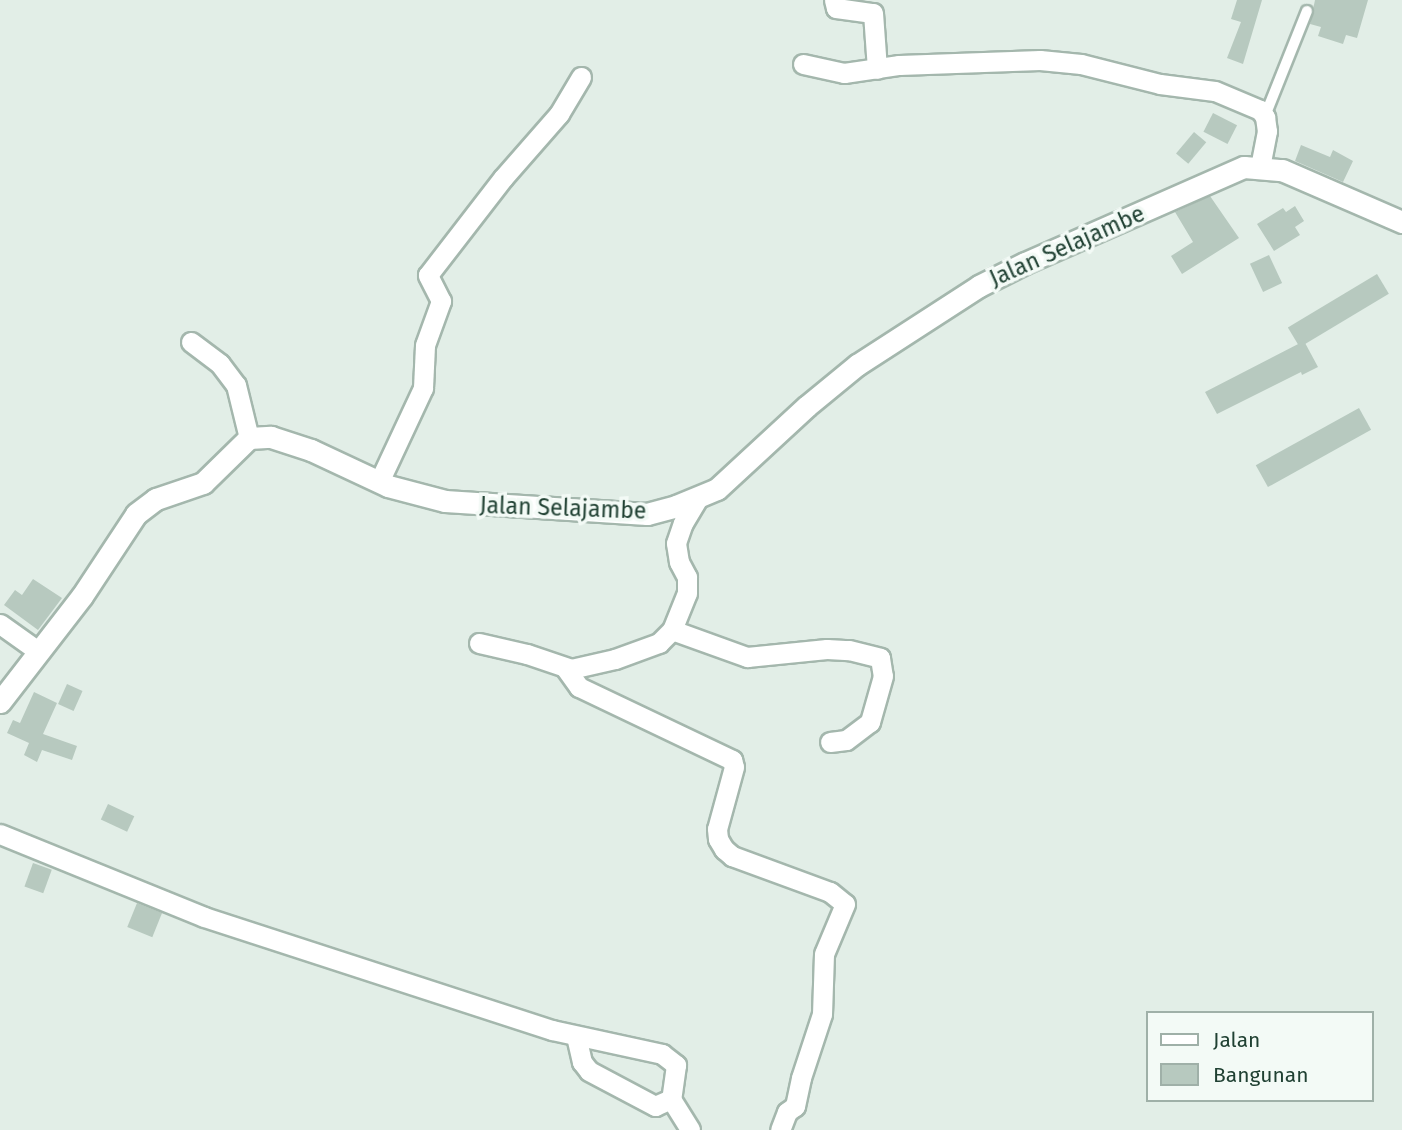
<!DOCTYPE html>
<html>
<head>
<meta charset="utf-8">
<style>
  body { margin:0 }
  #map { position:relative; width:1402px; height:1130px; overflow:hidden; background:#e2eee7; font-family:"Fira Sans",sans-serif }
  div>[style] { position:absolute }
  .building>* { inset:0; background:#b7c9bf; transform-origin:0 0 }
  .roads { filter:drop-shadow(2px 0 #a4b7ad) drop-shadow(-2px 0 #a4b7ad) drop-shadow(0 2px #a4b7ad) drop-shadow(0 -2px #a4b7ad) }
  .lane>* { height:10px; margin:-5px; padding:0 5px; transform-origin:5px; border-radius:5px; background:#fff }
  .street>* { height:19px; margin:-9.5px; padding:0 9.5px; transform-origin:9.5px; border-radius:9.5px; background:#fff }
  .secondary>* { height:21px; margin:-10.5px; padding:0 10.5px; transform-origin:10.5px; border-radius:10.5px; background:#fff }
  span { translate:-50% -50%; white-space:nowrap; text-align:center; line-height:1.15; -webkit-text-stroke:7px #f3faf6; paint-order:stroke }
  .street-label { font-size:23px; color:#204133 }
  .legend { position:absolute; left:1146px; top:1011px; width:228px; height:91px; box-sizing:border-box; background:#f3faf6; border:2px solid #9fb0a8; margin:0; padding:9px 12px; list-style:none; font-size:21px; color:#204133 }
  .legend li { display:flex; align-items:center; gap:14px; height:35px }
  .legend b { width:35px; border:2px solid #9fb0a8 }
</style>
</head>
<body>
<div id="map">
  <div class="building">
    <i style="clip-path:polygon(1237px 0,1262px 0,1243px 64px,1227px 58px,1241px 22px,1231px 19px)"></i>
    <i style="clip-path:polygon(1315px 0,1368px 0,1357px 38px,1346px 35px,1343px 44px,1318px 36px,1321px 27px,1310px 24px)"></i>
    <i style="left:1213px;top:113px;width:27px;height:21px;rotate:27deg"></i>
    <i style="left:1194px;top:132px;width:16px;height:28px;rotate:40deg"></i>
    <i style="clip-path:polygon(1301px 145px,1330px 157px,1333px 150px,1353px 161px,1343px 182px,1295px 161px)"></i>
    <i style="clip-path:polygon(1210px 196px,1239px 238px,1182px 274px,1171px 256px,1193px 242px,1175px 212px)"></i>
    <i style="clip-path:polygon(1295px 206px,1304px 221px,1295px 227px,1300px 235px,1274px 251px,1257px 224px,1283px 208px,1286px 212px)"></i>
    <i style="left:1269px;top:255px;width:31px;height:21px;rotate:65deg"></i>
    <i style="left:1377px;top:274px;width:23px;height:104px;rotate:59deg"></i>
    <i style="clip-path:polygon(1304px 341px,1318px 367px,1302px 375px,1301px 372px,1217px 414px,1205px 392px)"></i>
    <i style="left:1359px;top:408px;width:25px;height:118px;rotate:61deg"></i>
    <i style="clip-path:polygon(33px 579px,62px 598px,38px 630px,4px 605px,15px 590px,22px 595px)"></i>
    <i style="left:67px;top:684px;width:17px;height:22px;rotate:24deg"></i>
    <i style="clip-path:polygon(34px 692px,57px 703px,43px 734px,77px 746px,72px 760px,42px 750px,37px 762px,24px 755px,29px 743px,7px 733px,13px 720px,20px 723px)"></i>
    <i style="left:108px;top:804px;width:29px;height:17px;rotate:25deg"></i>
    <i style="left:33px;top:863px;width:20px;height:25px;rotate:20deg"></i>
    <i style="left:137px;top:903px;width:27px;height:26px;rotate:22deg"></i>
  </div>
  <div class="roads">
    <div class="lane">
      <i style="left:1265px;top:116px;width:113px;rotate:-68.2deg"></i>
    </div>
    <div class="street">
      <i style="left:834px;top:0;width:8px;rotate:76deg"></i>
      <i style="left:836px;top:8px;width:37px;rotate:8deg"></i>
      <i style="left:873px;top:13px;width:56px;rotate:85.9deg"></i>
      <i style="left:803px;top:64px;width:42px;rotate:12.4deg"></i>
      <i style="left:844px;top:73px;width:56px;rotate:-8.3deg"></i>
      <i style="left:899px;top:65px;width:141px;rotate:-2deg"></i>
      <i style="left:1040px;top:60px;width:41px;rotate:5.6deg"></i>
      <i style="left:1081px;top:64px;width:81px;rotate:14.2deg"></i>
      <i style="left:1160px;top:84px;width:55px;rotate:7.3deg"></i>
      <i style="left:1215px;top:91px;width:49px;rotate:22.9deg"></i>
      <i style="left:1260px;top:110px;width:9px;rotate:54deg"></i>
      <i style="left:1265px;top:117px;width:14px;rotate:82deg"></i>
      <i style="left:1267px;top:131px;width:36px;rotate:101deg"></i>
      <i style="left:191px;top:342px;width:36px;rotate:37deg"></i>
      <i style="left:220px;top:364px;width:26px;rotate:53deg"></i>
      <i style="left:236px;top:385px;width:55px;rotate:76.2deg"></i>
      <i style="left:379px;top:482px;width:104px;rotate:-64.9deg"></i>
      <i style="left:423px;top:388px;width:43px;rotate:-87.3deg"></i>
      <i style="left:425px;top:345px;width:47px;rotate:-70deg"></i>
      <i style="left:441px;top:301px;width:29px;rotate:-117deg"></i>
      <i style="left:428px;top:275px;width:123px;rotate:-52.3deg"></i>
      <i style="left:503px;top:178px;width:85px;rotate:-48.8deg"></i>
      <i style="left:559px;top:114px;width:43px;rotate:-59.3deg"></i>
      <i style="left:0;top:624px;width:47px;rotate:35.4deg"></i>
      <i style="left:672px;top:630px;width:80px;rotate:19.8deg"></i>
      <i style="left:747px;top:657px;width:80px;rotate:-5.7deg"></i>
      <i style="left:827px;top:649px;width:22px;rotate:3deg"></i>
      <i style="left:849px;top:650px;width:32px;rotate:14deg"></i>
      <i style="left:880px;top:658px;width:18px;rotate:81deg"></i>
      <i style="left:883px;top:676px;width:48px;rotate:105.8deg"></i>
      <i style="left:870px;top:722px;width:30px;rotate:143deg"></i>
      <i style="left:846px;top:740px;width:16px;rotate:173deg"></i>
      <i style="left:479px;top:643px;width:49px;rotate:12.9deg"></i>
      <i style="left:527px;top:654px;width:46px;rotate:18.8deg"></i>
      <i style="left:571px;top:669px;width:45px;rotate:-12.8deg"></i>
      <i style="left:615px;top:659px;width:47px;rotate:-20deg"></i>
      <i style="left:659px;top:643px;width:18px;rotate:-45deg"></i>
      <i style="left:672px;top:630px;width:40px;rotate:-68deg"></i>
      <i style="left:687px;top:593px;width:16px;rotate:-90deg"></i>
      <i style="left:687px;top:577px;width:17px;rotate:-118deg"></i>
      <i style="left:679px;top:562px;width:19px;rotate:-99deg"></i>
      <i style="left:676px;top:543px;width:21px;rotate:-71deg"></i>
      <i style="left:683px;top:523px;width:29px;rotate:-59deg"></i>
      <i style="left:566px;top:669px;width:22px;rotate:54deg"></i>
      <i style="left:579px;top:687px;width:170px;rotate:25.5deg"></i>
      <i style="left:732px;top:760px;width:7px;rotate:74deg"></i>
      <i style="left:734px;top:767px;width:64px;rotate:105.3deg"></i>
      <i style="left:717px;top:829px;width:10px;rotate:84deg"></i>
      <i style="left:718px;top:839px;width:12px;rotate:59deg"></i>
      <i style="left:724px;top:849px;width:11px;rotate:41deg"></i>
      <i style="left:732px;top:856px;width:104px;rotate:20.2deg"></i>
      <i style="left:830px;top:892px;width:19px;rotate:39deg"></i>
      <i style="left:845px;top:904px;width:54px;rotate:112.8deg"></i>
      <i style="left:824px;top:954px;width:60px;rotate:91.9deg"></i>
      <i style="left:822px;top:1014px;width:67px;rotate:108.2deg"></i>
      <i style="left:801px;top:1078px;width:29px;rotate:102deg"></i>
      <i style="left:795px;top:1106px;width:10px;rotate:143deg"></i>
      <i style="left:787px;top:1112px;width:19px;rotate:111deg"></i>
      <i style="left:0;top:834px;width:220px;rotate:22.1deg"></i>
      <i style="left:204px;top:917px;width:366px;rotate:18deg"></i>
      <i style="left:552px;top:1030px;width:113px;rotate:12.3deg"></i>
      <i style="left:662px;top:1054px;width:18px;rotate:38deg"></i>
      <i style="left:676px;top:1065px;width:34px;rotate:98deg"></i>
      <i style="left:671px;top:1099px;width:36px;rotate:58deg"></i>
      <i style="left:576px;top:1036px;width:27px;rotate:77deg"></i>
      <i style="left:582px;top:1062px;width:11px;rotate:52deg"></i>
      <i style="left:589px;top:1071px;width:75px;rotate:27.9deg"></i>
      <i style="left:655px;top:1106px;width:17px;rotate:-24deg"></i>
    </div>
    <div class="secondary">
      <i style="left:0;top:702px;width:134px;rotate:-52.3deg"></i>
      <i style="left:82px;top:596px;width:98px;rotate:-56.6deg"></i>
      <i style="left:136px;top:514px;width:25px;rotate:-37deg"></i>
      <i style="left:156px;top:499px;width:50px;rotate:-18.8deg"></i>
      <i style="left:203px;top:483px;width:64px;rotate:-44.4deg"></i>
      <i style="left:249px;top:438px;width:22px;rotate:-3deg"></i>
      <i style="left:271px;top:437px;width:42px;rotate:18deg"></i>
      <i style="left:311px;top:450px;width:85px;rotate:25.1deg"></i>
      <i style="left:388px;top:486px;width:59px;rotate:14.7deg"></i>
      <i style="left:445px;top:501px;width:202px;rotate:3.7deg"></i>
      <i style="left:647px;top:514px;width:30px;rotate:-15deg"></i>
      <i style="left:676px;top:506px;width:44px;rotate:-22.5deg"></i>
      <i style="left:717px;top:489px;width:122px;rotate:-42.7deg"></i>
      <i style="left:807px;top:406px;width:65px;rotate:-39.4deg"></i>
      <i style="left:857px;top:365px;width:145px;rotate:-32.9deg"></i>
      <i style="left:979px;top:286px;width:51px;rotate:-26.6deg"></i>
      <i style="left:1025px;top:263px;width:239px;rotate:-23.7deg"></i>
      <i style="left:1244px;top:167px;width:38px;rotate:5deg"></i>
      <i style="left:1282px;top:170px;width:131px;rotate:23.4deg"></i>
    </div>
  </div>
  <div class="street-label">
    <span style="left:1067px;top:246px;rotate:-24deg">Jalan Selajambe</span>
    <span style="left:563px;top:508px;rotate:2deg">Jalan Selajambe</span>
  </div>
  <ul class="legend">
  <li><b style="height:9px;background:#fff"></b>Jalan</li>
  <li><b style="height:19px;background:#b7c9bf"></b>Bangunan</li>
  </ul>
</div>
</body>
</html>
